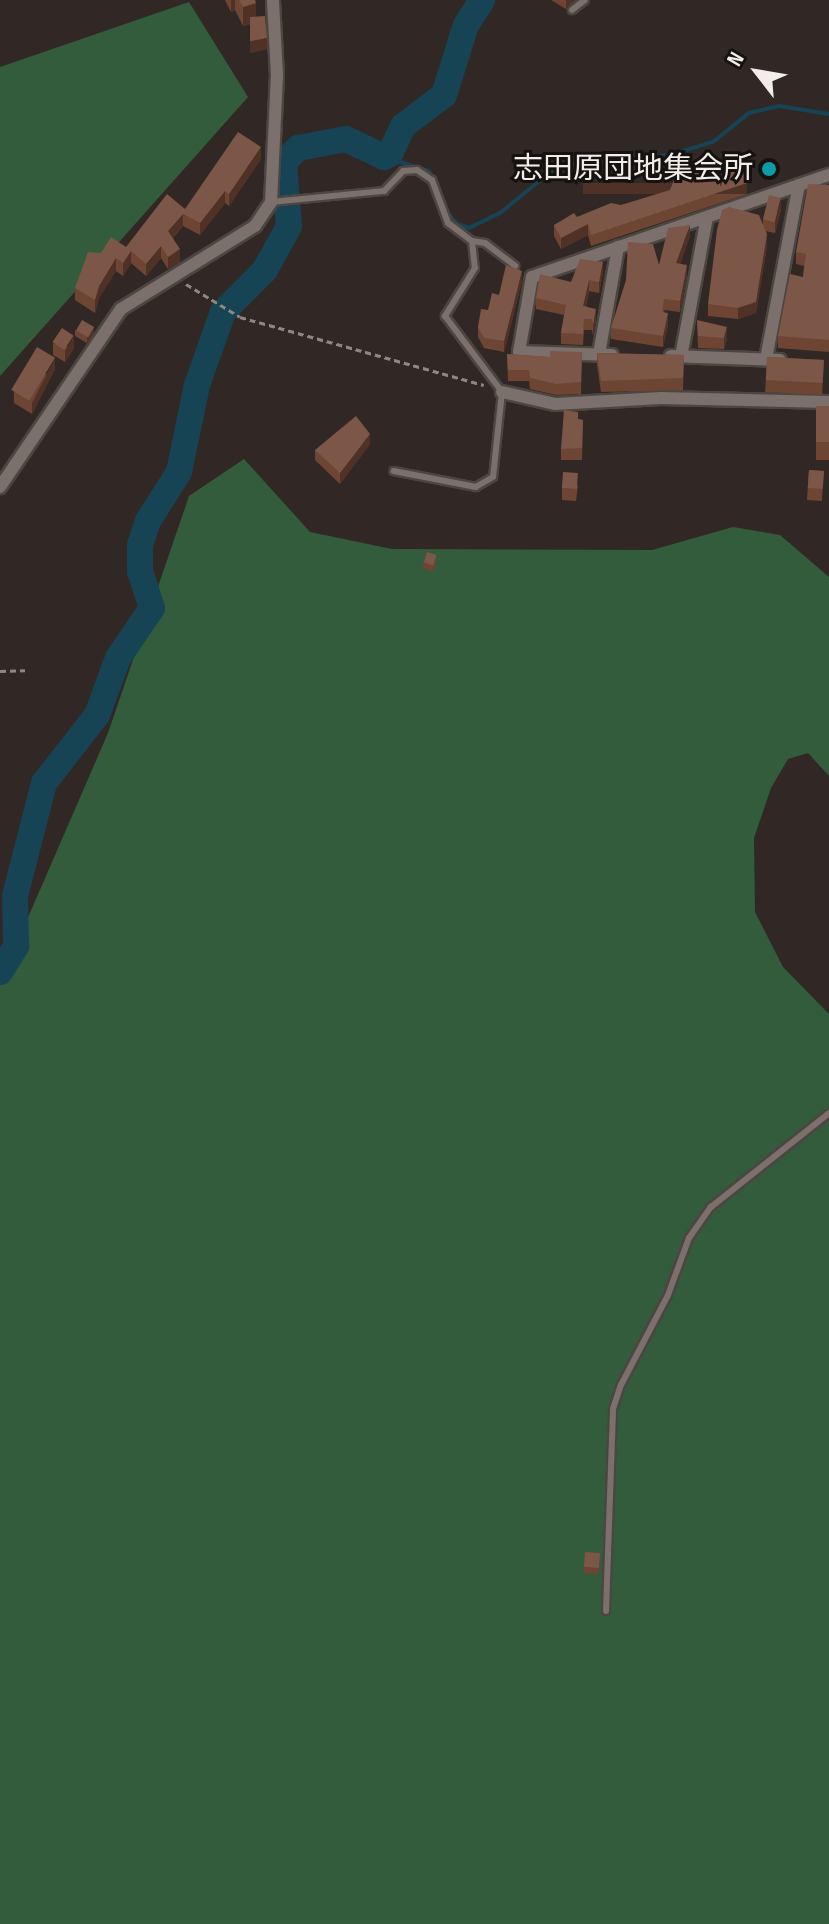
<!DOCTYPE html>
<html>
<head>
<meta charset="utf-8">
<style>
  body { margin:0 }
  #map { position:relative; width:829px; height:1924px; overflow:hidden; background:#312825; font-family:"Sofia Sans Condensed","Noto Sans JP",sans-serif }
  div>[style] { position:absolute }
  .forest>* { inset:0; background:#325c3b }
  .stream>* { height:4px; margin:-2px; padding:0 2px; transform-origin:2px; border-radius:2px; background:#164455 }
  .river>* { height:26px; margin:-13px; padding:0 13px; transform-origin:13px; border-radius:13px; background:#164455 }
  .path>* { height:3px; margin-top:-1.5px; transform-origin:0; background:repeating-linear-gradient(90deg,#8e8784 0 6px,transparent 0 10px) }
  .roads { filter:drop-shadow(2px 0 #4c4643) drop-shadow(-2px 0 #4c4643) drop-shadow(0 2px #4c4643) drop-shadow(0 -2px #4c4643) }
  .service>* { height:6px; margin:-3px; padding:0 3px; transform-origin:3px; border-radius:3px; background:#7b706c }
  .minor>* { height:12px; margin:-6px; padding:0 6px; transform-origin:6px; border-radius:6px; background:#7b706c }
  .wall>* { inset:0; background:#6e4433; transform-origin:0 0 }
  .shaded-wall>* { inset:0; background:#503125; transform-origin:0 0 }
  .building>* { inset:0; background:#7c5646; transform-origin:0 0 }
  .dots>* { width:22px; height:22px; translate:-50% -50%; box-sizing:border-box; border:4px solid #161210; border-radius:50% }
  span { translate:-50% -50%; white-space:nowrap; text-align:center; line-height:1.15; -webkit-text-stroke:6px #161210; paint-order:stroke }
  .poi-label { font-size:30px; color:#f2ecea }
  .right { translate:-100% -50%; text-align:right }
  .north { position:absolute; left:717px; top:32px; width:80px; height:80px; -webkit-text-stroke:6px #161210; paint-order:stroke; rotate:301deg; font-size:22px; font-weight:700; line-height:32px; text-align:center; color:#f2ecea }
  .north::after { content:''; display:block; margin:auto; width:28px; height:36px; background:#f2ecea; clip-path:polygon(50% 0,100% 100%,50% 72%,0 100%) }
</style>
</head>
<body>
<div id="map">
  <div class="forest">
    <i style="clip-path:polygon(189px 2px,248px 97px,0 376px,0 67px)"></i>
    <i style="clip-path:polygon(244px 459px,310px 532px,392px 549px,652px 550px,733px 527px,780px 535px,829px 577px,829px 776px,808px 753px,788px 759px,771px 788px,754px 838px,755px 912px,783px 967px,829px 1014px,829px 1924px,0 1924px,0 982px,108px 733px,189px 496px)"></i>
  </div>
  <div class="stream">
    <i style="left:384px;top:157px;width:47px;rotate:17.3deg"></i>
    <i style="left:429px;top:171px;width:46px;rotate:65.7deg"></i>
    <i style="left:448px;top:213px;width:13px;rotate:51deg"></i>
    <i style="left:456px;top:223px;width:14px;rotate:21deg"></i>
    <i style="left:469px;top:228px;width:34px;rotate:-26deg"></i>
    <i style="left:500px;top:213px;width:76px;rotate:-39.1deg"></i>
    <i style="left:559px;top:165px;width:110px;rotate:-5.2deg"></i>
    <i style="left:669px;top:155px;width:46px;rotate:-16.5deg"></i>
    <i style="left:713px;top:142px;width:46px;rotate:-38.9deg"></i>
    <i style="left:749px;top:113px;width:31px;rotate:-13deg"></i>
    <i style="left:779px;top:106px;width:51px;rotate:9.1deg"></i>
  </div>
  <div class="river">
    <i style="left:0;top:972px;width:31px;rotate:-58deg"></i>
    <i style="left:16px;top:946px;width:50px;rotate:-91.1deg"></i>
    <i style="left:15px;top:896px;width:117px;rotate:-75.6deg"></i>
    <i style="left:44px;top:783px;width:86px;rotate:-52.1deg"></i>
    <i style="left:97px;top:715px;width:61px;rotate:-69.8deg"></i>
    <i style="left:118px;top:658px;width:60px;rotate:-55.8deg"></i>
    <i style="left:152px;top:608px;width:38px;rotate:-108deg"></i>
    <i style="left:140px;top:572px;width:27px;rotate:-90deg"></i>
    <i style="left:140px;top:545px;width:25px;rotate:-72deg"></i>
    <i style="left:148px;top:521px;width:58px;rotate:-57.7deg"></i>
    <i style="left:179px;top:472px;width:89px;rotate:-78.3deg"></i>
    <i style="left:197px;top:385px;width:77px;rotate:-70.4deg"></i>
    <i style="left:223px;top:312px;width:59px;rotate:-45deg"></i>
    <i style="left:265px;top:270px;width:50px;rotate:-61.4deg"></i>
    <i style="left:289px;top:226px;width:64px;rotate:-94.5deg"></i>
    <i style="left:284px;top:162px;width:20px;rotate:-45deg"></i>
    <i style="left:298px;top:148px;width:49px;rotate:-10.6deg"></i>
    <i style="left:346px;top:139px;width:42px;rotate:25.3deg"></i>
    <i style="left:384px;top:157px;width:7px;rotate:-27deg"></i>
    <i style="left:390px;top:154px;width:31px;rotate:-65deg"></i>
    <i style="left:403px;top:126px;width:51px;rotate:-37.1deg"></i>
    <i style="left:444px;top:95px;width:73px;rotate:-72.6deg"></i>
    <i style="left:466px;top:25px;width:30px;rotate:-57deg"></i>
  </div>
  <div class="path">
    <i style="left:186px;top:284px;width:63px;rotate:31.4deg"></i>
    <i style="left:240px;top:317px;width:253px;rotate:15.6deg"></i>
    <i style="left:0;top:671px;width:25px;rotate:-2deg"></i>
  </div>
  <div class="roads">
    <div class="service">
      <i style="left:572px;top:10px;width:16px;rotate:-38deg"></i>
      <i style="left:271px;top:202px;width:114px;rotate:-5.6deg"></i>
      <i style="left:384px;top:191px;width:28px;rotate:-46deg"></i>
      <i style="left:403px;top:171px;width:14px;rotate:-4deg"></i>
      <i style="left:417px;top:170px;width:18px;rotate:34deg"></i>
      <i style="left:432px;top:180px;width:46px;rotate:69.6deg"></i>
      <i style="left:448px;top:223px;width:30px;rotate:37deg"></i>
      <i style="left:472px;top:241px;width:27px;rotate:84deg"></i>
      <i style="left:475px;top:268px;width:57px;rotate:122deg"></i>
      <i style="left:445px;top:316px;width:95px;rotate:53.1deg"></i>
      <i style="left:502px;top:392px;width:85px;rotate:96deg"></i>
      <i style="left:493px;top:477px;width:20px;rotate:150deg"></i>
      <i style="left:476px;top:487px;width:84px;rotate:-169deg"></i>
      <i style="left:472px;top:241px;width:13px;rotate:9deg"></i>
      <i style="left:485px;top:243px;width:38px;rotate:37deg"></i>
      <i style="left:606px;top:1611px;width:202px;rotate:-88deg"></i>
      <i style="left:613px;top:1409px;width:25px;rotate:-72deg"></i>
      <i style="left:621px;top:1385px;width:102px;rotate:-62.4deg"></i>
      <i style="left:668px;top:1295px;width:61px;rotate:-69.8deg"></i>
      <i style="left:689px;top:1238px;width:38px;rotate:-55deg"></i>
      <i style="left:711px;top:1207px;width:151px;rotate:-38.5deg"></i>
    </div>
    <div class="minor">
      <i style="left:599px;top:354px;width:109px;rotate:-79.9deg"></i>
      <i style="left:612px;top:355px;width:93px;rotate:-178.2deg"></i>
      <i style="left:519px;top:352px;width:76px;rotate:-80.2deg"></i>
      <i style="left:532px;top:277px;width:314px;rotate:-19deg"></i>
      <i style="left:671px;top:356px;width:109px;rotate:2.1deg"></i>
      <i style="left:681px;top:357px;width:142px;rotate:-79.5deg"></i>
      <i style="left:766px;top:359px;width:177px;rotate:-79.3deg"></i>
      <i style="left:502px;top:392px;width:54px;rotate:12.8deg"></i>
      <i style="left:555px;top:404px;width:106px;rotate:-3.2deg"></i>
      <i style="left:661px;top:398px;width:168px;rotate:1.4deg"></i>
      <i style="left:0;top:487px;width:215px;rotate:-55.8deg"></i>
      <i style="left:121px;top:309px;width:158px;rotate:-31.8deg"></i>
      <i style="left:255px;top:226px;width:29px;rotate:-56deg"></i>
      <i style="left:271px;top:202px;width:127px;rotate:-87.3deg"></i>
      <i style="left:277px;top:75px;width:75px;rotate:-93.1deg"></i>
    </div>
  </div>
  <div class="wall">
    <i style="clip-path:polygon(225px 0,255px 0,256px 17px,267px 49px,250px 53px,250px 24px,243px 26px,235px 10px,231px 12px)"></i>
    <i style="clip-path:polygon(551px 0,574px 0,566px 9px)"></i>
    <i style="clip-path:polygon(261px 159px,229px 206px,225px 203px,200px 235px,183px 226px,173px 238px,180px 262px,168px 269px,161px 258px,146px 276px,131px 263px,123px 276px,116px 271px,99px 298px,95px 313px,75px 300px,75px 288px,101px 253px,126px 247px)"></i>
    <i style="clip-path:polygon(829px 185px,829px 352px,778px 348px,778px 336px,803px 277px,804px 266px,796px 264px,796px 252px)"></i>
    <i style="clip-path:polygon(721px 187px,747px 194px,591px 246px,588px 235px,561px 249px,554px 236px,554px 225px,577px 217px,621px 205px)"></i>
    <i style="clip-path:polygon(781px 210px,775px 233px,765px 231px,767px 246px,756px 313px,738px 319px,708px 316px,708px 304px,763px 226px,763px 219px)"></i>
    <i style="clip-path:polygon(690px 236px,680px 264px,687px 277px,680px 312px,664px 310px,668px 325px,663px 347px,611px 339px,611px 328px,659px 265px)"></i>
    <i style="clip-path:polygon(603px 273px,599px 293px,589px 291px,586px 306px,596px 320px,593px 336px,592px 330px,584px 330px,583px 345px,561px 344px,561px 333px,564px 315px,536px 309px,536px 298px,571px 282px)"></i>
    <i style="clip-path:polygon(522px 281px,504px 352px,484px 348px,478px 337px,478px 327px,499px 295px)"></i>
    <i style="clip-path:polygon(697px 320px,727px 339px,724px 349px,698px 348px)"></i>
    <i style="clip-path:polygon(75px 330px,94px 333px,87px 343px,75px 336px)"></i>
    <i style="clip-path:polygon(53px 343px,74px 348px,65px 362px,53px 355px)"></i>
    <i style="clip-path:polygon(582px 352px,581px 394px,556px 395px,530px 389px,529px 381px,508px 381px,507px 354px,550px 357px)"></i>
    <i style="clip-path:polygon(597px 353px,684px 355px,683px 390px,601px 392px,597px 365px)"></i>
    <i style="left:767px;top:357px;width:57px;height:35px;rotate:3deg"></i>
    <i style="clip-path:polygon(55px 369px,32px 414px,14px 403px,14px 391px)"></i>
    <i style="left:816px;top:406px;width:13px;height:54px"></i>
    <i style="clip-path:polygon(578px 419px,583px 420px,582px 460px,561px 460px,561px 449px)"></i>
    <i style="clip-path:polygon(370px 444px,340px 484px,315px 460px,315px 450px)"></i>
    <i style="left:809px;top:470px;width:15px;height:30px;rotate:4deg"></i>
    <i style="clip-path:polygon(578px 485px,576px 501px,562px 500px,562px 488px)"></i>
    <i style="clip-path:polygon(437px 561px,433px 572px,423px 568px,423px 562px)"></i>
    <i style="left:585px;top:1552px;width:15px;height:21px;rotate:4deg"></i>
  </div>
  <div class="shaded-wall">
    <i style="clip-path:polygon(231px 0,235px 0,235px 10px,231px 12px)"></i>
    <i style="clip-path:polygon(566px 0,574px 0,566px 9px)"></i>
    <i style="clip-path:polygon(256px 3px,256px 23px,243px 26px,243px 7px)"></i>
    <i style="clip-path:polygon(267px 38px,267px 49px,250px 53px,250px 41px)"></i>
    <i style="clip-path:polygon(261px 147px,261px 159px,229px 206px,229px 194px)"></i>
    <i style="left:747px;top:183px;width:11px;height:164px;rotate:90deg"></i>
    <i style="clip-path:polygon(225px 191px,225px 203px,200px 235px,200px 223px)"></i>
    <i style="clip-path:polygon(781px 198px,781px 210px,775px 233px,775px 221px)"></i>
    <i style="clip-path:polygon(183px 214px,183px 226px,168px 243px,168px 231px)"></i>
    <i style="clip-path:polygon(588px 224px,588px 235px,561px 249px,561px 238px)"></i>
    <i style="clip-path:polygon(690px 225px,690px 236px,676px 275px,676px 263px)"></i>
    <i style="clip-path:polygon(767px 234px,767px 246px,756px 313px,738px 319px,738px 308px)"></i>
    <i style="clip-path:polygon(161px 246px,161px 258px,146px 276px,146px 264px)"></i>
    <i style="clip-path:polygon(180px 249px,180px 262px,168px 269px,168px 257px)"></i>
    <i style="clip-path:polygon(131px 251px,131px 263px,123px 276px,123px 263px)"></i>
    <i style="clip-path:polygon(116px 258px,116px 271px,99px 298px,95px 313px,95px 300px,99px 286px)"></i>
    <i style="clip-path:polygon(603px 262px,603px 273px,599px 293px,599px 282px)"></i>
    <i style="clip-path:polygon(687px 265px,687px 277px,680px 312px,680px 301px)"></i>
    <i style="clip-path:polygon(522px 271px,522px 281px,504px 352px,504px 341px)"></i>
    <i style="clip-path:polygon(589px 280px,589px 291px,583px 317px,583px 306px)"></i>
    <i style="clip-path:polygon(596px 309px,596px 320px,593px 336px,593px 325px)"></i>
    <i style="clip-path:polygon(668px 313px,668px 325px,663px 347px,663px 336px)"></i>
    <i style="clip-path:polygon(94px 327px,94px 333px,87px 343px,87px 337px)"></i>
    <i style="clip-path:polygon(727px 327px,727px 339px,724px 349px,724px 338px)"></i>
    <i style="clip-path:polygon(74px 336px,74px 348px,65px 362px,65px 351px)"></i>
    <i style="clip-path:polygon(55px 358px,55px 369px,32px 414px,32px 403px)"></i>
    <i style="clip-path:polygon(370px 434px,370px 444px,340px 484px,340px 473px)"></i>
  </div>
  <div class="building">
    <i style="clip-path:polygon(239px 0,255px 0,256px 3px,243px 7px)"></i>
    <i style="clip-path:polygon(265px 16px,267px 38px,250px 41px,250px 17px)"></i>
    <i style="clip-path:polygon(238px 132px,261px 147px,229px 194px,225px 191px,200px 223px,183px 214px,168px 231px,180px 249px,168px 257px,161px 246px,146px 264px,131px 251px,123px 263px,116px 258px,99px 286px,95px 300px,75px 288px,88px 252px,101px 253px,111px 237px,126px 247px,167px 194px,185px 209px)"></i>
    <i style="clip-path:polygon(740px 165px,747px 183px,591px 235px,588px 224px,561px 238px,554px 225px,574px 213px,577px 217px,611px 203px,621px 205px,670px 190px,674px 180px,713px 166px,721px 187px,724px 172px)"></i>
    <i style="clip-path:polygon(808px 184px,829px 185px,829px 340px,778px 336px,790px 274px,803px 277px,806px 254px,796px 252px)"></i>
    <i style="left:769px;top:195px;width:12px;height:25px;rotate:14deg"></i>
    <i style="clip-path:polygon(729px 207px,759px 215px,767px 234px,756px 302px,738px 308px,708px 304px,717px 230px,722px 210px)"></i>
    <i style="clip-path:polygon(690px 225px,676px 263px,687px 265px,680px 301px,664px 299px,662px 312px,668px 313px,663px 336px,611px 328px,626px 280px,628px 242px,653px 244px,659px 265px,668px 228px)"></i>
    <i style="clip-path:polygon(580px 259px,603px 262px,599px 282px,589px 280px,583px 306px,596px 309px,593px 325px,592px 319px,584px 319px,583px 334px,561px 333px,566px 305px,536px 298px,540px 274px,571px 282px)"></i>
    <i style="clip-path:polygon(506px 265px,522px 271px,504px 341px,484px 338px,478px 327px,481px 309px,488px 310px,492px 293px,499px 295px)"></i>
    <i style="left:82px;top:320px;width:14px;height:12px;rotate:30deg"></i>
    <i style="clip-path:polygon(697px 320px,727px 327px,724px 338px,698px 336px)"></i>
    <i style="left:62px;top:328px;width:14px;height:17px;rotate:34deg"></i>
    <i style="left:37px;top:347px;width:21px;height:50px;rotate:31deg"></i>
    <i style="clip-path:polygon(550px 351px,582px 352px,581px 382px,556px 384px,530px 378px,529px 370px,508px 370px,507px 354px,550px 357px)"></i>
    <i style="clip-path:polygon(597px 353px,684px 355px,683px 378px,601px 381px)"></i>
    <i style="left:767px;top:357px;width:57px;height:23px;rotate:3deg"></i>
    <i style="left:816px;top:406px;width:13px;height:36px"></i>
    <i style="clip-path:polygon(564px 410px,578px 412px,578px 419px,583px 420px,582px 448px,561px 449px)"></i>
    <i style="clip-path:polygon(356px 416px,370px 434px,340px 473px,315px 450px)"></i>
    <i style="left:809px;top:470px;width:15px;height:18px;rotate:4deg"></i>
    <i style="left:563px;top:472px;width:15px;height:16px;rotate:4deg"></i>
    <i style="left:427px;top:552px;width:10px;height:11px;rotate:17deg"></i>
    <i style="left:585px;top:1552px;width:15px;height:15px;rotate:4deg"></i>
  </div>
  <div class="dots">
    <i style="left:769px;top:169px;background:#0f9aa8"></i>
  </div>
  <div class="poi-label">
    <span class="right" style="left:753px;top:169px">志田原団地集会所</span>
  </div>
  <div class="north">N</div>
</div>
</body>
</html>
